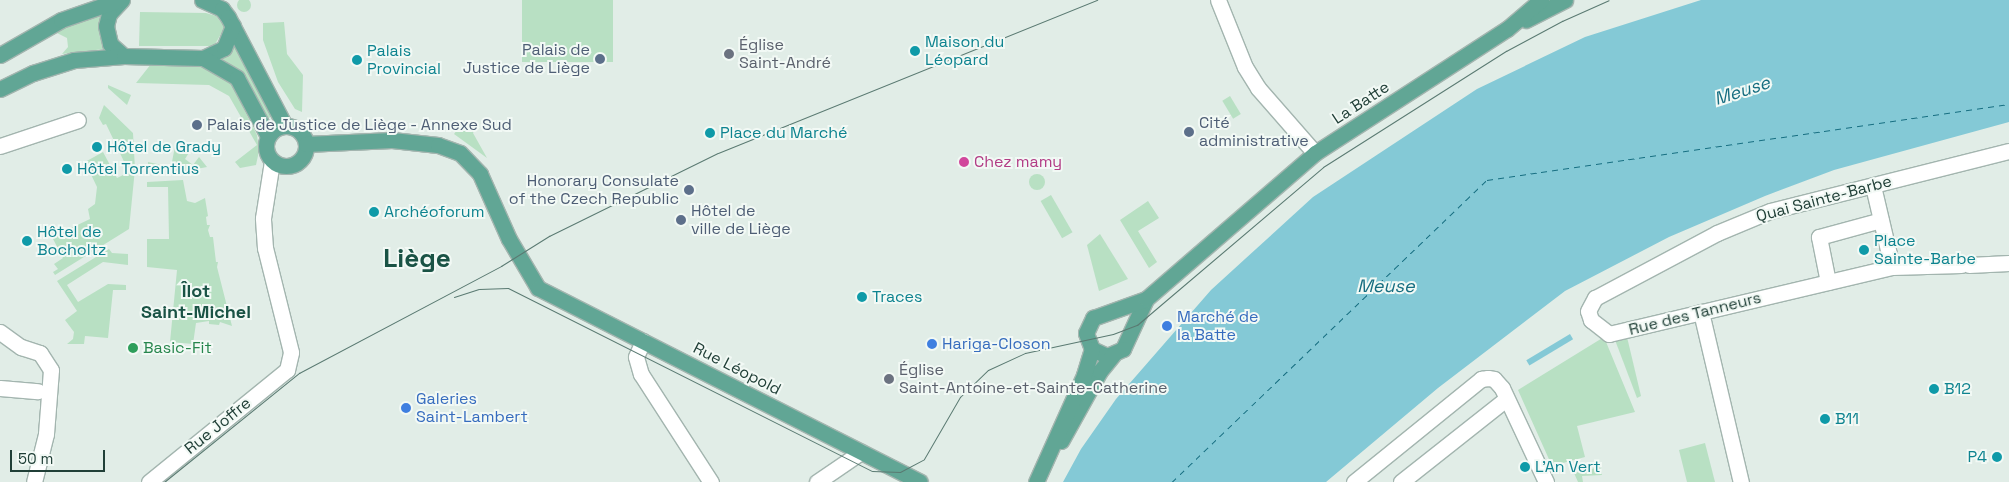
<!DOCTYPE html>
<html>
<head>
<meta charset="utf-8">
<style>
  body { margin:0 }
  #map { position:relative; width:2009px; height:482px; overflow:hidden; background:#e1ede7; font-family:"Space Grotesk",sans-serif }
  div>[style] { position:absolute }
  .green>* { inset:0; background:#b8e0c3; transform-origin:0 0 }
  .round { border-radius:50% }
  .water>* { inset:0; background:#84c9d6; transform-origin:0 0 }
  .ferry>* { height:1px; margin-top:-0.5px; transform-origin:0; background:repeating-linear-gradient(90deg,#156d80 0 6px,transparent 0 11px) }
  .roads { filter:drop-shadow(1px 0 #a3b5af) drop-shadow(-1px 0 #a3b5af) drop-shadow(0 1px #a3b5af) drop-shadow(0 -1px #a3b5af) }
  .minor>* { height:15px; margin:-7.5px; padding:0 7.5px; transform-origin:7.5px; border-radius:7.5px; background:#fff }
  .major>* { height:15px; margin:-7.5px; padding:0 7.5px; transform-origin:7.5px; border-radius:7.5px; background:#61a695 }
  .major>.ring { margin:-7.5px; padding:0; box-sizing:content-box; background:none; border:15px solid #61a695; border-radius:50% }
  .tram>* { height:1px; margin:-0.5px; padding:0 0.5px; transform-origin:0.5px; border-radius:0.5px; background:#5a7a72 }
  .dots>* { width:14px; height:14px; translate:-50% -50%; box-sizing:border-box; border:2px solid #f2f9f5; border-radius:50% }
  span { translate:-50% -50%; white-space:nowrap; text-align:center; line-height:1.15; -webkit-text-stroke:4px #f2f9f5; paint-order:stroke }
  .culture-label { font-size:16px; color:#0d838f }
  .left { translate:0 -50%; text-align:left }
  .right { translate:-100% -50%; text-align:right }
  .worship-label { font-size:16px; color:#5b616d }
  .service-label { font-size:16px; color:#4e5e75 }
  .street-label { font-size:16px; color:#203f37 }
  .hotel-label { font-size:16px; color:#b23c85 }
  .shop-label { font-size:16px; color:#366cbe }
  .leisure-label { font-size:16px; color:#27864d }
  .water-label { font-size:18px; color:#156d80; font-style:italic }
  .neighbourhood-label { font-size:18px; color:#1a5345; font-weight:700 }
  .town-label { font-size:26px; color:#1a5345; font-weight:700 }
  .scale { position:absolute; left:10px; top:450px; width:95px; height:22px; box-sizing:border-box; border:2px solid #203f37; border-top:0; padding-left:6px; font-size:15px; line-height:18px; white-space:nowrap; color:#203f37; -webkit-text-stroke:4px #f2f9f5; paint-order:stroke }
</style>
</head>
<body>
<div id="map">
  <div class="green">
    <i class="round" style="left:237px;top:-2px;width:14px;height:14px"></i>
    <i style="left:522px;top:0;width:91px;height:62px"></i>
    <i style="clip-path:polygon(140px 12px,206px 13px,216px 16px,225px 27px,214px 46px,139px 46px)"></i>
    <i style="clip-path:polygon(101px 14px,99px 34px,104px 49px,62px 54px,68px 47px,67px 38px,55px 32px)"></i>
    <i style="clip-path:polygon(284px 22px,287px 54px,303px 75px,302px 112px,295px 109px,278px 82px,263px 40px,263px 23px)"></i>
    <i style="clip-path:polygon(233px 41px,275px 115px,264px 120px,214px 58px)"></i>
    <i style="clip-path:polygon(151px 64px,201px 66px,231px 83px,257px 135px,259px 151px,256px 165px,240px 168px,235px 162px,257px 145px,229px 96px,209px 85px,136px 83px)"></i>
    <i style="clip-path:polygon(108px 85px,131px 95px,127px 105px,108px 88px)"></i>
    <i style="left:1230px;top:96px;width:21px;height:9px;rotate:59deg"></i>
    <i style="clip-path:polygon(104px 105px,133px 133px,135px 169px,129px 229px,55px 275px,53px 272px,58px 269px,54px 264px,63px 258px,52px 237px,90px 219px,88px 209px,95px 204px,97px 187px,85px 162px,103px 152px,117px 178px,129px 172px,106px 124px,103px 125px,99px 118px)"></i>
    <i style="clip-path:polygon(472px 124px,477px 126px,473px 133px,487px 158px,454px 134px,460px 126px)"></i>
    <i style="clip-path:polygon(176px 141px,190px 151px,185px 159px,193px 165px,199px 157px,207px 167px,181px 172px,148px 165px,148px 162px,171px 167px)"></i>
    <i class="round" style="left:1029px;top:174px;width:16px;height:16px"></i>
    <i style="clip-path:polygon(183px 180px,187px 201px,195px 203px,205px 198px,208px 216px,206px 217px,207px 225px,210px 225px,208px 230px,210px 237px,213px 237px,216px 262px,218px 262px,217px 267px,232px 326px,220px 322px,219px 325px,209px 324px,209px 321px,196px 323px,193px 344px,170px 342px,177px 270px,147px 267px,147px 239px,169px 239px,168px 187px,147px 187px,147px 182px)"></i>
    <i style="left:1051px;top:195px;width:43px;height:12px;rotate:60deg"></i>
    <i style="clip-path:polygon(1148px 201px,1159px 218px,1138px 231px,1157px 262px,1149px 268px,1120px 220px)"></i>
    <i style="clip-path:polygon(1100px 234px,1128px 279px,1099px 291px,1087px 245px)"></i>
    <i style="clip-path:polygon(109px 249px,112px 253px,128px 254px,128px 265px,103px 262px,67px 285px,78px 302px,108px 284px,126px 285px,126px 290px,113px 290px,108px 338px,85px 336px,84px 344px,67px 344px,73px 339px,74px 332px,65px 320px,77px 311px,57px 281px)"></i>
    <i style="clip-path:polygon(1604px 337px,1635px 412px,1577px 426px,1585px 457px,1552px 466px,1518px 390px)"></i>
    <i style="clip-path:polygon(1627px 337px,1641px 396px,1637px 398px,1615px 340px)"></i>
    <i style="clip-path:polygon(1705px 443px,1715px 482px,1687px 482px,1679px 450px)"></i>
    <i style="clip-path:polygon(1600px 467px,1602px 475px,1582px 476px,1583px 482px,1578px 482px,1574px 473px)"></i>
  </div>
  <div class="water">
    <i style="clip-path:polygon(1701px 0,2009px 0,2009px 122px,1834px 170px,1765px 196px,1669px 237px,1565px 291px,1438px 388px,1326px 482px,1063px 482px,1081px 449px,1116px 399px,1211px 290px,1313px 197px,1477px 89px,1585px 37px)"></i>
    <i style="left:1570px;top:334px;width:6px;height:51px;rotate:59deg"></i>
  </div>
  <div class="ferry">
    <i style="left:1172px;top:482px;width:436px;rotate:-43.8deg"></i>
    <i style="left:1487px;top:180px;width:528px;rotate:-8.28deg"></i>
  </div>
  <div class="roads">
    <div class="minor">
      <i style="left:1218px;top:0;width:72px;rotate:68.1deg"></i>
      <i style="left:1245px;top:67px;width:25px;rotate:58deg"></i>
      <i style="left:1258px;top:88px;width:86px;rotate:48.8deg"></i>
      <i style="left:0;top:146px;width:82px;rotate:-18.4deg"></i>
      <i style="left:1873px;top:186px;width:83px;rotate:76.8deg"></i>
      <i style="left:1961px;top:265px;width:69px;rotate:178.3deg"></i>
      <i style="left:1892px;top:267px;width:291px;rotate:166.7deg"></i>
      <i style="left:1609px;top:334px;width:23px;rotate:-142deg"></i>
      <i style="left:1591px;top:320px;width:9px;rotate:-108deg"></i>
      <i style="left:1588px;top:311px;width:15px;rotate:-62deg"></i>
      <i style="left:1595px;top:298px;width:138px;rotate:-28deg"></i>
      <i style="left:1717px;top:233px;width:57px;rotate:-22.5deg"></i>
      <i style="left:1770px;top:211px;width:246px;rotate:-14.1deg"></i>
      <i style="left:1969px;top:265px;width:40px;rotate:-2.9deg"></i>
      <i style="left:1828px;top:282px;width:46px;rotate:-101.3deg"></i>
      <i style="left:1819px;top:237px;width:64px;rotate:-15.3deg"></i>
      <i style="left:1701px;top:312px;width:175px;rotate:76.8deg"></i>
      <i style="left:0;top:332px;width:26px;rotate:36deg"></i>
      <i style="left:21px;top:347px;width:20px;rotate:18deg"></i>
      <i style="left:40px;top:353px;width:20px;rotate:57deg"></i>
      <i style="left:51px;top:370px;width:64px;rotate:94.5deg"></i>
      <i style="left:46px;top:434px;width:49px;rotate:104deg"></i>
      <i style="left:643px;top:341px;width:17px;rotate:114deg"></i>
      <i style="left:636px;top:357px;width:18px;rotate:74deg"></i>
      <i style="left:641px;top:374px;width:129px;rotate:57.1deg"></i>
      <i style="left:0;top:388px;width:38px;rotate:5deg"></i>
      <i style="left:149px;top:482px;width:178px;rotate:-39.1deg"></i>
      <i style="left:287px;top:370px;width:18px;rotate:-77deg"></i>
      <i style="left:291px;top:352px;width:107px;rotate:-104deg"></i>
      <i style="left:265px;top:248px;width:30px;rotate:-94deg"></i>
      <i style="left:263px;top:218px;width:58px;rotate:-81deg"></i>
      <i style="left:817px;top:482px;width:53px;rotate:-34.3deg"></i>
      <i style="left:1354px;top:482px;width:164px;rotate:-39deg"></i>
      <i style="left:1481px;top:379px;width:7px;rotate:-8deg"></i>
      <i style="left:1488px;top:378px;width:6px;rotate:9deg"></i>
      <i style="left:1494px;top:379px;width:12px;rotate:48deg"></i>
      <i style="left:1502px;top:388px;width:104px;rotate:64.9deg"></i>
      <i style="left:1401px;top:482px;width:134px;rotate:-38.3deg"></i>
    </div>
    <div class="major">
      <i style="left:122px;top:0;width:19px;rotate:133deg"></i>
      <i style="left:109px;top:14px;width:12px;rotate:104deg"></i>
      <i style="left:106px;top:26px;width:18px;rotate:77deg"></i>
      <i style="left:110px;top:44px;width:18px;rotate:41deg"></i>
      <i style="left:202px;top:0;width:22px;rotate:24deg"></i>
      <i style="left:222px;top:9px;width:10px;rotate:53deg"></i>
      <i style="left:228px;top:17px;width:123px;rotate:62.4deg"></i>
      <i style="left:1526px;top:20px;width:44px;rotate:-27.1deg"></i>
      <i style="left:0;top:55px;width:70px;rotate:-29.8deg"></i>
      <i style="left:61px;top:20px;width:61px;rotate:-19deg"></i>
      <i style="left:203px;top:58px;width:23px;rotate:-25deg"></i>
      <i style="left:224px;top:48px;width:24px;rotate:-68deg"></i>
      <i style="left:0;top:89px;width:37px;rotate:-26deg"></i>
      <i style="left:33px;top:73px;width:43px;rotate:-17.6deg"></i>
      <i style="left:74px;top:60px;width:50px;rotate:-4.6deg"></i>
      <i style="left:124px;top:56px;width:79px;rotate:1.5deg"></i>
      <i style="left:203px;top:58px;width:39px;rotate:30deg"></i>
      <i style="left:237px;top:78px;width:66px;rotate:61.9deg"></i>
      <i class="ring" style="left:266px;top:126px;width:25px;height:25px"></i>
      <i style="left:306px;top:144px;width:86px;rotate:-2.7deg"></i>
      <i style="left:392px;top:140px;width:46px;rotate:6.2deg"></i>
      <i style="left:438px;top:145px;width:23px;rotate:20deg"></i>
      <i style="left:460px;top:153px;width:29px;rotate:46deg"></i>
      <i style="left:480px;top:174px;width:71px;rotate:66deg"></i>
      <i style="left:509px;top:239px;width:57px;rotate:59.4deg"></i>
      <i style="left:538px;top:288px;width:428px;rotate:26.9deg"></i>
      <i style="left:1146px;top:299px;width:55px;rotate:114.7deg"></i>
      <i style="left:1123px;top:349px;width:17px;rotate:156deg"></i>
      <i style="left:1107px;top:356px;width:17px;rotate:-155deg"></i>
      <i style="left:1092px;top:349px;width:17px;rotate:-111deg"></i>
      <i style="left:1086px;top:333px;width:17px;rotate:-65deg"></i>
      <i style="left:1093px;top:318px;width:56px;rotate:-19.7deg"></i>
      <i style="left:1146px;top:299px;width:223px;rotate:-40.8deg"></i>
      <i style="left:1315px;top:153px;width:229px;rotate:-32.9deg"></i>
      <i style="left:1507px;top:29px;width:45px;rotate:-40.5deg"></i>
      <i style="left:1061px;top:441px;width:80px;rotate:-60.9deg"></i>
      <i style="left:1100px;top:371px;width:21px;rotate:-51deg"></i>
      <i style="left:1036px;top:482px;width:117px;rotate:-65.8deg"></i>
      <i style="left:1084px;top:375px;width:27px;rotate:-73deg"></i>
    </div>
  </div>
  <div class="tram">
    <i style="left:454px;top:297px;width:26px;rotate:-18deg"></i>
    <i style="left:479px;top:289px;width:29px;rotate:-2deg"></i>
    <i style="left:508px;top:288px;width:407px;rotate:26.7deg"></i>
    <i style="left:872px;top:471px;width:28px;rotate:2deg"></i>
    <i style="left:900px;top:472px;width:27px;rotate:-28deg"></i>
    <i style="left:924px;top:459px;width:72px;rotate:-59.9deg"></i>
    <i style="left:960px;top:397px;width:39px;rotate:-44deg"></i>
    <i style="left:988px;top:370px;width:41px;rotate:-24.7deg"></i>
    <i style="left:1025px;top:353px;width:90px;rotate:-12.2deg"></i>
    <i style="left:1113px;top:334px;width:26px;rotate:-21deg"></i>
    <i style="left:1137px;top:325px;width:244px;rotate:-40.3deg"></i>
    <i style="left:1323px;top:167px;width:217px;rotate:-32.4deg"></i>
    <i style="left:1506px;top:51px;width:64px;rotate:-28.2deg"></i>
    <i style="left:1562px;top:21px;width:51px;rotate:-24.1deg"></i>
    <i style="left:164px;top:482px;width:174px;rotate:-38.9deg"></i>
    <i style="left:299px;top:373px;width:229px;rotate:-27.9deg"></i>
    <i style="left:501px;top:266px;width:57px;rotate:-32deg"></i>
    <i style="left:549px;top:236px;width:188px;rotate:-26.2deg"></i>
    <i style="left:718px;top:153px;width:409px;rotate:-22deg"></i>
  </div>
  <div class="dots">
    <i style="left:915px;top:51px;background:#0f9aa8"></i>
    <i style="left:729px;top:54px;background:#6b7280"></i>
    <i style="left:600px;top:59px;background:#5c6f8a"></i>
    <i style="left:357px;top:60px;background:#0f9aa8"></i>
    <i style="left:197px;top:125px;background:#5c6f8a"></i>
    <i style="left:1189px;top:132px;background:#5c6f8a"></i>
    <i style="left:710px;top:133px;background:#0f9aa8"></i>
    <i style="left:97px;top:147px;background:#0f9aa8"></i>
    <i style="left:964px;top:162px;background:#d1479c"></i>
    <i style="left:67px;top:169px;background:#0f9aa8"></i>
    <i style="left:689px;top:190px;background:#5c6f8a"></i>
    <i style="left:374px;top:212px;background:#0f9aa8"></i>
    <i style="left:681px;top:220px;background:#5c6f8a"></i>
    <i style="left:27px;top:241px;background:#0f9aa8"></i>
    <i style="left:1864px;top:250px;background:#0f9aa8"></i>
    <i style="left:862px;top:297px;background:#0f9aa8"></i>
    <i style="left:1167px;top:326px;background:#3f7fe0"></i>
    <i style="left:932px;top:344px;background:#3f7fe0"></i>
    <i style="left:133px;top:348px;background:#2e9e5b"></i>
    <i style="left:889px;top:379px;background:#6b7280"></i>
    <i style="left:1934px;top:389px;background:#0f9aa8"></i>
    <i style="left:406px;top:408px;background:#3f7fe0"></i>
    <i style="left:1825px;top:419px;background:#0f9aa8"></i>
    <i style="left:1997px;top:457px;background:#0f9aa8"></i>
    <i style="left:1525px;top:467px;background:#0f9aa8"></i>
  </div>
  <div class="culture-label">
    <span class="left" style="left:925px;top:51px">Maison du<br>Léopard</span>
    <span class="left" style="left:367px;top:60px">Palais<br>Provincial</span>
    <span class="left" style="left:720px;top:133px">Place du Marché</span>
    <span class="left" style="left:107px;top:147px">Hôtel de Grady</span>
    <span class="left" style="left:77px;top:169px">Hôtel Torrentius</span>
    <span class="left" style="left:384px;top:212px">Archéoforum</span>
    <span class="left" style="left:37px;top:241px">Hôtel de<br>Bocholtz</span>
    <span class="left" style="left:1874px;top:250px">Place<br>Sainte-Barbe</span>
    <span class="left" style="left:872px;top:297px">Traces</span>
    <span class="left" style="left:1944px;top:389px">B12</span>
    <span class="left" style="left:1835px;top:419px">B11</span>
    <span class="right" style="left:1987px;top:457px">P4</span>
    <span class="left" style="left:1535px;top:467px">L'An Vert</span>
  </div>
  <div class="worship-label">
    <span class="left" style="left:739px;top:54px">Église<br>Saint-André</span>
    <span class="left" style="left:899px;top:379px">Église<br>Saint-Antoine-et-Sainte-Catherine</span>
  </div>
  <div class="service-label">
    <span class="right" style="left:590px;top:59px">Palais de<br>Justice de Liège</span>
    <span class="left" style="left:1199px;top:132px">Cité<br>administrative</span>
    <span class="left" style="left:207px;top:125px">Palais de Justice de Liège - Annexe Sud</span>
    <span class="right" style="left:679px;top:190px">Honorary Consulate<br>of the Czech Republic</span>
    <span class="left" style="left:691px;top:220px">Hôtel de<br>ville de Liège</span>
  </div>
  <div class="street-label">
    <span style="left:1361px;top:103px;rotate:-33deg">La Batte</span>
    <span style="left:1824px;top:199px;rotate:-15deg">Quai Sainte-Barbe</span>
    <span style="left:1695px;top:314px;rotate:-14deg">Rue des Tanneurs</span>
    <span style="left:737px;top:369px;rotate:27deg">Rue Léopold</span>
    <span style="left:218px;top:426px;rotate:-39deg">Rue Joffre</span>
  </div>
  <div class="hotel-label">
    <span class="left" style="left:974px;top:162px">Chez mamy</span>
  </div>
  <div class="shop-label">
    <span class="left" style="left:1177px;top:326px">Marché de<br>la Batte</span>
    <span class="left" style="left:942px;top:344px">Hariga-Closon</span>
    <span class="left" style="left:416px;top:408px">Galeries<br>Saint-Lambert</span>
  </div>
  <div class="leisure-label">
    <span class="left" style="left:143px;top:348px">Basic-Fit</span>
  </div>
  <div class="water-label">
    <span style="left:1742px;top:91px;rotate:-18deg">Meuse</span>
    <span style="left:1386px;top:286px">Meuse</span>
  </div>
  <div class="neighbourhood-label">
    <span style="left:196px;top:302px">Îlot<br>Saint-Michel</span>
  </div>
  <div class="town-label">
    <span style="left:417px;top:259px">Liège</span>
  </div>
  <div class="scale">50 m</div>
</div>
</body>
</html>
